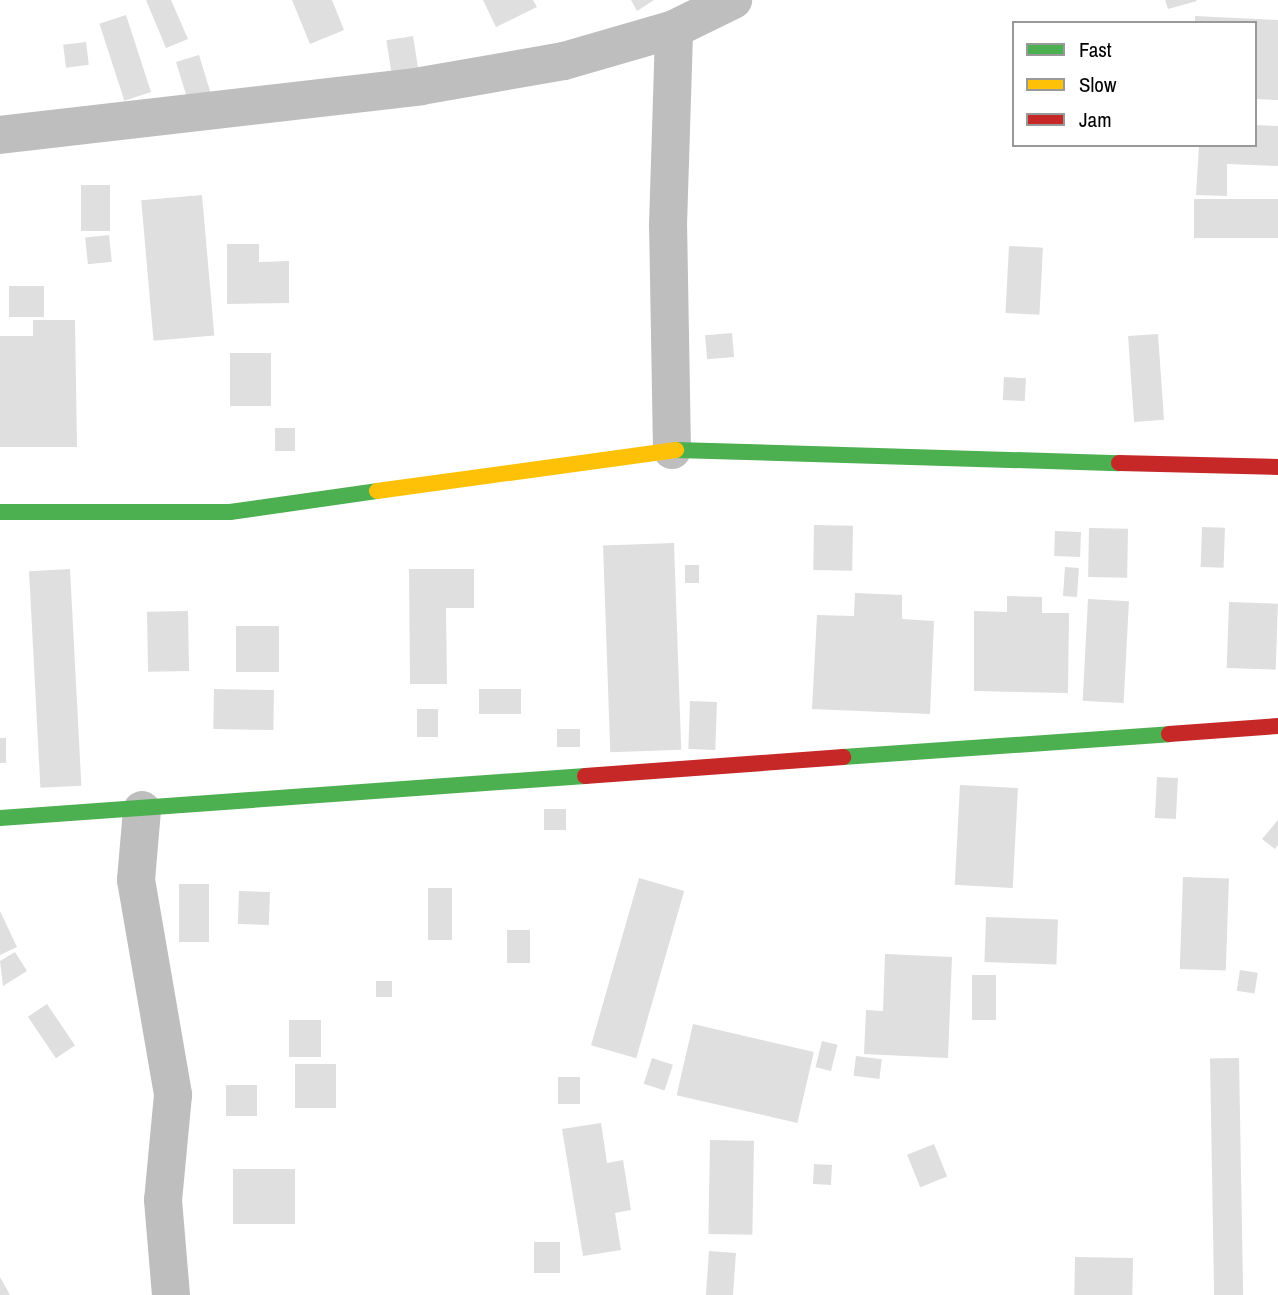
<!DOCTYPE html>
<html>
<head>
<meta charset="utf-8">
<style>
  body { margin:0 }
  #map { position:relative; width:1278px; height:1295px; overflow:hidden; background:#fff; font-family:"Archivo Narrow",sans-serif }
  div>[style] { position:absolute }
  .building>* { inset:0; background:#dfdfdf; transform-origin:0 0 }
  .street>* { height:38px; margin:-19px; padding:0 19px; transform-origin:19px; border-radius:19px; background:#bebebe }
  .fast>* { height:16px; margin:-8px; padding:0 8px; transform-origin:8px; border-radius:8px; background:#4caf50 }
  .slow>* { height:16px; margin:-8px; padding:0 8px; transform-origin:8px; border-radius:8px; background:#ffc107 }
  .jam>* { height:16px; margin:-8px; padding:0 8px; transform-origin:8px; border-radius:8px; background:#c62828 }
  span { translate:-50% -50%; white-space:nowrap; text-align:center; line-height:1.15; -webkit-text-stroke:5px #fff; paint-order:stroke }
  .legend { position:absolute; left:1012px; top:21px; width:245px; height:126px; box-sizing:border-box; background:#fff; border:2px solid #999; margin:0; padding:9px 12px; list-style:none; font-size:21px; color:#000 }
  .legend li { display:flex; align-items:center; gap:14px; height:35px }
  .legend b { width:35px; border:2px solid #999 }
</style>
</head>
<body>
<div id="map">
  <div class="building">
    <i style="clip-path:polygon(146px 0,171px 0,188px 39px,166px 48px)"></i>
    <i style="clip-path:polygon(292px 0,332px 0,344px 30px,310px 44px)"></i>
    <i style="clip-path:polygon(483px 0,533px 0,537px 7px,496px 27px)"></i>
    <i style="clip-path:polygon(631px 0,654px 0,637px 11px)"></i>
    <i style="clip-path:polygon(1165px 0,1196px 0,1197px 1px,1168px 9px)"></i>
    <i style="left:126px;top:15px;width:81px;height:28px;rotate:72deg"></i>
    <i style="clip-path:polygon(1195px 16px,1278px 20px,1278px 100px,1255px 99px,1255px 23px,1195px 23px)"></i>
    <i style="left:413px;top:36px;width:36px;height:27px;rotate:81deg"></i>
    <i style="left:86px;top:42px;width:23px;height:23px;rotate:83deg"></i>
    <i style="left:199px;top:55px;width:39px;height:24px;rotate:73deg"></i>
    <i style="clip-path:polygon(1255px 125px,1278px 126px,1278px 166px,1227px 164px,1227px 196px,1196px 195px,1199px 145px,1255px 145px)"></i>
    <i style="left:81px;top:185px;width:29px;height:46px"></i>
    <i style="left:202px;top:195px;width:141px;height:61px;rotate:85deg"></i>
    <i style="left:1278px;top:199px;width:39px;height:84px;rotate:90deg"></i>
    <i style="left:109px;top:235px;width:27px;height:24px;rotate:84deg"></i>
    <i style="clip-path:polygon(227px 244px,259px 244px,259px 262px,289px 261px,289px 303px,227px 304px)"></i>
    <i style="left:1009px;top:246px;width:34px;height:67px;rotate:3deg"></i>
    <i style="left:9px;top:286px;width:35px;height:31px"></i>
    <i style="clip-path:polygon(33px 320px,75px 320px,77px 447px,0 447px,0 336px,33px 336px)"></i>
    <i style="left:732px;top:333px;width:24px;height:27px;rotate:85deg"></i>
    <i style="left:1158px;top:334px;width:86px;height:30px;rotate:86deg"></i>
    <i style="left:230px;top:353px;width:41px;height:53px"></i>
    <i style="left:1004px;top:377px;width:22px;height:23px;rotate:3deg"></i>
    <i style="left:275px;top:428px;width:20px;height:23px"></i>
    <i style="left:814px;top:525px;width:39px;height:45px;rotate:1deg"></i>
    <i style="left:1202px;top:527px;width:23px;height:40px;rotate:2deg"></i>
    <i style="left:1089px;top:528px;width:39px;height:49px;rotate:1deg"></i>
    <i style="left:1055px;top:531px;width:26px;height:25px;rotate:2deg"></i>
    <i style="left:674px;top:543px;width:207px;height:71px;rotate:88deg"></i>
    <i style="left:685px;top:565px;width:14px;height:18px"></i>
    <i style="left:1065px;top:567px;width:14px;height:29px;rotate:4deg"></i>
    <i style="left:70px;top:569px;width:217px;height:41px;rotate:87deg"></i>
    <i style="clip-path:polygon(409px 569px,474px 569px,474px 608px,446px 608px,447px 684px,410px 684px)"></i>
    <i style="clip-path:polygon(855px 593px,902px 595px,902px 619px,934px 621px,930px 714px,812px 709px,817px 615px,854px 616px)"></i>
    <i style="clip-path:polygon(1007px 596px,1042px 597px,1042px 613px,1069px 613px,1068px 693px,974px 691px,974px 611px,1007px 612px)"></i>
    <i style="left:1088px;top:599px;width:41px;height:102px;rotate:3deg"></i>
    <i style="left:1229px;top:602px;width:49px;height:66px;rotate:2deg"></i>
    <i style="left:188px;top:611px;width:60px;height:41px;rotate:89deg"></i>
    <i style="left:236px;top:626px;width:43px;height:46px"></i>
    <i style="left:214px;top:689px;width:60px;height:40px;rotate:1deg"></i>
    <i style="left:479px;top:689px;width:42px;height:25px"></i>
    <i style="left:690px;top:701px;width:27px;height:48px;rotate:2deg"></i>
    <i style="left:417px;top:709px;width:21px;height:28px"></i>
    <i style="left:557px;top:729px;width:23px;height:18px"></i>
    <i style="left:0;top:738px;width:6px;height:25px"></i>
    <i style="left:1157px;top:777px;width:21px;height:41px;rotate:3deg"></i>
    <i style="left:960px;top:785px;width:58px;height:100px;rotate:3deg"></i>
    <i style="left:566px;top:809px;width:21px;height:22px;rotate:90deg"></i>
    <i style="clip-path:polygon(1278px 820px,1278px 845px,1275px 849px,1262px 839px)"></i>
    <i style="left:1183px;top:877px;width:46px;height:92px;rotate:2deg"></i>
    <i style="left:639px;top:878px;width:47px;height:174px;rotate:16deg"></i>
    <i style="left:179px;top:884px;width:30px;height:58px"></i>
    <i style="left:428px;top:888px;width:24px;height:52px"></i>
    <i style="left:239px;top:891px;width:31px;height:33px;rotate:2deg"></i>
    <i style="clip-path:polygon(0 911px,17px 947px,0 955px)"></i>
    <i style="left:986px;top:917px;width:72px;height:45px;rotate:2deg"></i>
    <i style="left:507px;top:930px;width:23px;height:33px"></i>
    <i style="clip-path:polygon(15px 952px,27px 971px,3px 986px,0 961px)"></i>
    <i style="clip-path:polygon(885px 954px,952px 957px,948px 1058px,864px 1054px,866px 1010px,883px 1011px)"></i>
    <i style="left:1240px;top:970px;width:18px;height:21px;rotate:9deg"></i>
    <i style="left:972px;top:975px;width:24px;height:45px"></i>
    <i style="left:376px;top:981px;width:16px;height:16px"></i>
    <i style="left:47px;top:1004px;width:50px;height:23px;rotate:56deg"></i>
    <i style="left:289px;top:1020px;width:32px;height:37px"></i>
    <i style="left:693px;top:1024px;width:124px;height:73px;rotate:13deg"></i>
    <i style="left:822px;top:1041px;width:16px;height:27px;rotate:14deg"></i>
    <i style="left:856px;top:1056px;width:26px;height:20px;rotate:7deg"></i>
    <i style="left:652px;top:1058px;width:22px;height:27px;rotate:18deg"></i>
    <i style="left:1239px;top:1058px;width:237px;height:29px;rotate:89deg"></i>
    <i style="left:295px;top:1064px;width:41px;height:44px"></i>
    <i style="left:558px;top:1077px;width:22px;height:27px"></i>
    <i style="left:226px;top:1085px;width:31px;height:31px"></i>
    <i style="clip-path:polygon(601px 1123px,607px 1163px,623px 1160px,631px 1210px,615px 1213px,621px 1250px,583px 1256px,562px 1129px)"></i>
    <i style="left:710px;top:1140px;width:44px;height:94px;rotate:1deg"></i>
    <i style="left:934px;top:1144px;width:35px;height:29px;rotate:68deg"></i>
    <i style="left:814px;top:1164px;width:18px;height:20px;rotate:3deg"></i>
    <i style="left:233px;top:1169px;width:62px;height:55px"></i>
    <i style="left:560px;top:1242px;width:31px;height:26px;rotate:90deg"></i>
    <i style="left:709px;top:1251px;width:27px;height:44px;rotate:4deg"></i>
    <i style="left:1075px;top:1257px;width:58px;height:38px;rotate:1deg"></i>
    <i style="clip-path:polygon(0 1277px,10px 1295px,0 1295px)"></i>
  </div>
  <div class="street">
    <i style="left:0;top:135px;width:424px;rotate:-6.6deg"></i>
    <i style="left:421px;top:86px;width:145px;rotate:-9.9deg"></i>
    <i style="left:564px;top:61px;width:115px;rotate:-16.2deg"></i>
    <i style="left:674px;top:29px;width:66px;rotate:-26.2deg"></i>
    <i style="left:672px;top:450px;width:225px;rotate:-91deg"></i>
    <i style="left:668px;top:225px;width:196px;rotate:-88.2deg"></i>
    <i style="left:142px;top:810px;width:70px;rotate:94.9deg"></i>
    <i style="left:136px;top:880px;width:218px;rotate:80.2deg"></i>
    <i style="left:173px;top:1095px;width:105px;rotate:95.4deg"></i>
    <i style="left:163px;top:1200px;width:95px;rotate:85.2deg"></i>
  </div>
  <div class="fast">
    <i style="left:676px;top:450px;width:443px;rotate:1.7deg"></i>
    <i style="left:0;top:512px;width:230px"></i>
    <i style="left:230px;top:512px;width:148px;rotate:-8.1deg"></i>
    <i style="left:843px;top:757px;width:327px;rotate:-4deg"></i>
    <i style="left:0;top:818px;width:587px;rotate:-4.11deg"></i>
  </div>
  <div class="slow">
    <i style="left:377px;top:491px;width:302px;rotate:-7.8deg"></i>
  </div>
  <div class="jam">
    <i style="left:1119px;top:463px;width:159px;rotate:1.4deg"></i>
    <i style="left:1169px;top:734px;width:109px;rotate:-4.2deg"></i>
    <i style="left:585px;top:776px;width:259px;rotate:-4.2deg"></i>
  </div>
  <ul class="legend">
  <li><b style="height:9px;background:#4caf50"></b>Fast</li>
  <li><b style="height:9px;background:#ffc107"></b>Slow</li>
  <li><b style="height:9px;background:#c62828"></b>Jam</li>
  </ul>
</div>
</body>
</html>
